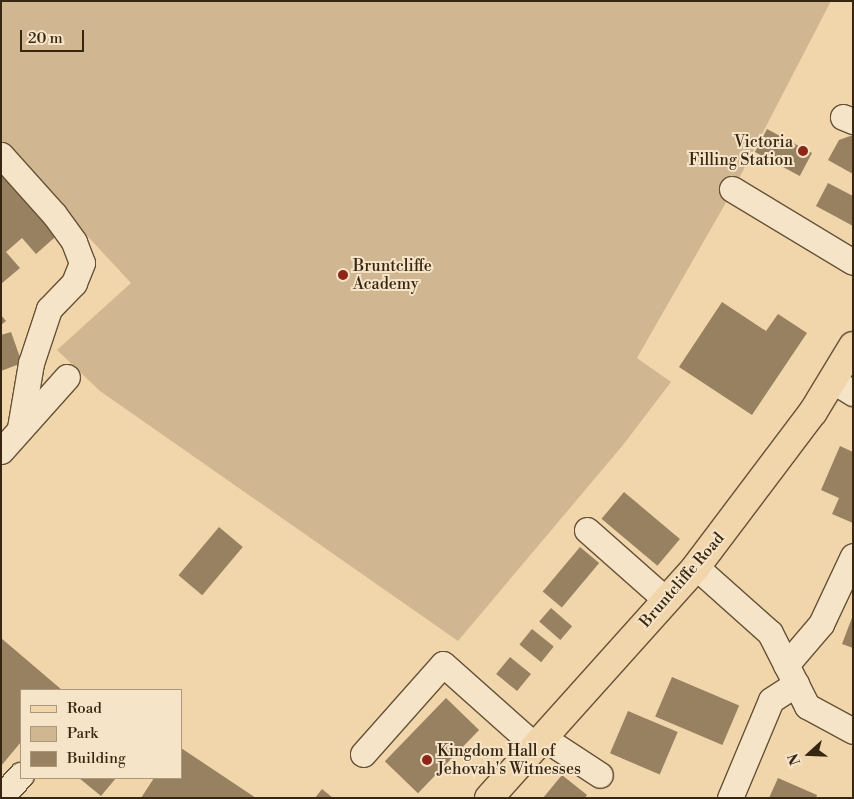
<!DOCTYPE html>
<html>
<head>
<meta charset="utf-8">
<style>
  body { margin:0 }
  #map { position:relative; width:854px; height:799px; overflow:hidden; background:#f1d5ab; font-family:"Libre Bodoni",serif }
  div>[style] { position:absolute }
  .green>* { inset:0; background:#d1b791 }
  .building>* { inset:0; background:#988161; transform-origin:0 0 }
  .roads { filter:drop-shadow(1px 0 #665237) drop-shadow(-1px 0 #665237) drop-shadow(0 1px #665237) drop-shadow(0 -1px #665237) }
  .minor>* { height:25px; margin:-12.5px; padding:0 12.5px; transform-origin:12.5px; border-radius:12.5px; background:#f6e4c8 }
  .major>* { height:28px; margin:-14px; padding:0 14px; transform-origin:14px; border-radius:14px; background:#f1d5ab }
  .dots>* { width:14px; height:14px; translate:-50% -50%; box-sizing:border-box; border:2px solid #f6e4c8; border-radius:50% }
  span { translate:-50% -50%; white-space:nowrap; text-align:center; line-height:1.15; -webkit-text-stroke:4px #f6e4c8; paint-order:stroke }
  .poi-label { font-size:16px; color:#372610 }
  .right { translate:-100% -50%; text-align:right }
  .left { translate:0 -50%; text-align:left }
  .street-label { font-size:16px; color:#372610 }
  .frame { position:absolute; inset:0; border:2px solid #372610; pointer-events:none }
  .legend { position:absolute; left:20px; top:689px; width:162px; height:90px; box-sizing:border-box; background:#f6e4c8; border:1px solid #aa987e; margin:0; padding:6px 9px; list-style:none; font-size:15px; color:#372610 }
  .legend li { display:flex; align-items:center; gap:10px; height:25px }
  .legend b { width:25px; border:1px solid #aa987e }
  .north { position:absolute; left:784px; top:729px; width:50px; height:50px; -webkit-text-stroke:4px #f6e4c8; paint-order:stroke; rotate:250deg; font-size:14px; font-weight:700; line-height:20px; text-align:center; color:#372610 }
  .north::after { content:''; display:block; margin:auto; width:18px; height:22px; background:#372610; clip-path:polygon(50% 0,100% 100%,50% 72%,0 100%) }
  .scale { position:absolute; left:20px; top:30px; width:64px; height:22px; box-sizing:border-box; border:2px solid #372610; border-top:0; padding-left:6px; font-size:15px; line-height:18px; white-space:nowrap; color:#372610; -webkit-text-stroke:4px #f6e4c8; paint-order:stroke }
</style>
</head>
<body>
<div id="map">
  <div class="green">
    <i style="clip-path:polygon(1px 1px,831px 1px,732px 192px,637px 358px,671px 382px,623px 445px,458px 641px,100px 391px,57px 350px,131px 283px,1px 143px)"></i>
  </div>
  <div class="building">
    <i style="left:767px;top:129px;width:51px;height:26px;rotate:28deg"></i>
    <i style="clip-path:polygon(853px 135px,853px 174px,828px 160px,839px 140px)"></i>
    <i style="clip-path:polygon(1px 160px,62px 231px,36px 254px,22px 238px,6px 252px,20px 268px,1px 284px)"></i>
    <i style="clip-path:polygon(828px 183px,853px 196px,853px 226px,816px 206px)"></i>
    <i style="clip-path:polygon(722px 302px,766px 331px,778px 314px,807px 333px,752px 415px,679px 367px)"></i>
    <i style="clip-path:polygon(1px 315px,6px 321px,1px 325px)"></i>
    <i style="clip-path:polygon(11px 332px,22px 363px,1px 371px,1px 335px)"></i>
    <i style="clip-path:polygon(840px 446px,853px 452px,853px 523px,832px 514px,839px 498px,821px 490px)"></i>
    <i style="left:624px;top:492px;width:73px;height:35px;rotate:40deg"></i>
    <i style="left:219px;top:527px;width:31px;height:63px;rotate:40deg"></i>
    <i style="left:580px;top:547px;width:25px;height:58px;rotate:40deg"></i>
    <i style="left:551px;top:608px;width:28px;height:18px;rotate:41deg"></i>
    <i style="clip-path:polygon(853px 615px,853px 648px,842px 644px)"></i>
    <i style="left:532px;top:629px;width:28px;height:20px;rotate:39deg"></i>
    <i style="clip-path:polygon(1px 638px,62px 690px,21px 690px,21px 742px,1px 766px)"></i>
    <i style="left:510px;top:657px;width:27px;height:22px;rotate:39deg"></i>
    <i style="left:672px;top:677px;width:73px;height:43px;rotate:23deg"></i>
    <i style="left:446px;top:698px;width:46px;height:88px;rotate:44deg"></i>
    <i style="left:628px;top:711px;width:54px;height:46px;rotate:23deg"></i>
    <i style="clip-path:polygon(181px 748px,256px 798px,141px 798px,154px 778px,181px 778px)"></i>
    <i style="clip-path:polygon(562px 775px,587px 795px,585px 798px,543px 798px)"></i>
    <i style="clip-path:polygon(79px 778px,116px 778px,101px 796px)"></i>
    <i style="clip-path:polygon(778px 778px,817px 795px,816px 798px,769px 798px)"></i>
    <i style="clip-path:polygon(322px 789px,333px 798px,315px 798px)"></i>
  </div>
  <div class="roads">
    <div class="minor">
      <i style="left:843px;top:117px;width:11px;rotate:22deg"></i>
      <i style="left:1px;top:155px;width:79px;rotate:48.1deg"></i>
      <i style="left:54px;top:214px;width:34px;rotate:54deg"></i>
      <i style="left:74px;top:242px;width:22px;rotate:69deg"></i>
      <i style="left:82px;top:263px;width:22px;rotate:112deg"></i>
      <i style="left:74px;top:283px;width:36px;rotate:134deg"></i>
      <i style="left:49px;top:309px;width:57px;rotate:108.4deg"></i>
      <i style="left:31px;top:363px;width:66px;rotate:99.6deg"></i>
      <i style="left:732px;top:189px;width:141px;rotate:31.1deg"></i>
      <i style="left:832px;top:380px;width:25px;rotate:32deg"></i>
      <i style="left:1px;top:451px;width:99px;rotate:-48.3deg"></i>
      <i style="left:587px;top:530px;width:106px;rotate:41.5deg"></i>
      <i style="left:696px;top:567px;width:99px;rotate:41.7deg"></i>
      <i style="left:770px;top:633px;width:82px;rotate:63.1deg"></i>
      <i style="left:807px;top:706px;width:52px;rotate:28.5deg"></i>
      <i style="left:786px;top:665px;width:54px;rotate:-49.5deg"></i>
      <i style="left:821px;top:624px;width:75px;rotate:-64.8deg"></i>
      <i style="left:542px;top:737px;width:69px;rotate:33.2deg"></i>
      <i style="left:363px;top:754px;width:120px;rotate:-48.4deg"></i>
      <i style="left:443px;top:664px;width:123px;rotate:41.7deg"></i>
      <i style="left:1px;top:797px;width:30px;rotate:-48deg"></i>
      <i style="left:730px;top:798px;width:106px;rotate:-67.3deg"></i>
      <i style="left:771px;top:700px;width:30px;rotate:-33deg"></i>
    </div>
    <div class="major">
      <i style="left:489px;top:798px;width:310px;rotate:-48.1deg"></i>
      <i style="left:696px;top:567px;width:194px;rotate:-53deg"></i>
      <i style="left:813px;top:412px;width:77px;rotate:-58.8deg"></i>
    </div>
  </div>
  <div class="dots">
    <i style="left:803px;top:151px;background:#8f2418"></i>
    <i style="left:343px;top:275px;background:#8f2418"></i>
    <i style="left:427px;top:760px;background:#8f2418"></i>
  </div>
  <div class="poi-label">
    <span class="right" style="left:793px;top:151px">Victoria<br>Filling Station</span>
    <span class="left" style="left:353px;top:275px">Bruntcliffe<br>Academy</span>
    <span class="left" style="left:437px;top:760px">Kingdom Hall of<br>Jehovah's Witnesses</span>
  </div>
  <div class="street-label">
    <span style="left:682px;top:580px;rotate:-49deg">Bruntcliffe Road</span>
  </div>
  <div class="frame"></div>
  <ul class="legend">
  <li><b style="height:6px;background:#f1d5ab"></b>Road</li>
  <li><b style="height:14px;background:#d1b791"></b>Park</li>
  <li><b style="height:14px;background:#988161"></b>Building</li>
  </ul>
  <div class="north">N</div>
  <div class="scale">20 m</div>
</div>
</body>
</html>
